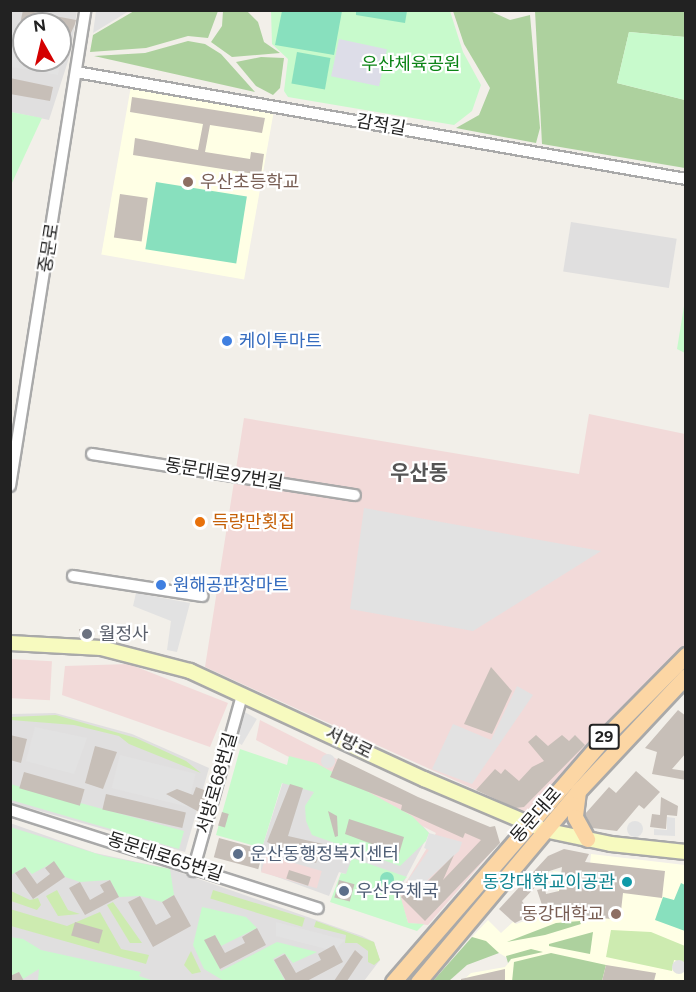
<!DOCTYPE html>
<html>
<head>
<meta charset="utf-8">
<style>
  body { margin:0 }
  #map { position:relative; width:696px; height:992px; overflow:hidden; background:#f2efe9; font-family:Figtree,"Noto Sans KR",sans-serif }
  div>[style] { position:absolute }
  .residential>* { inset:0; background:#e0dfdf; transform-origin:0 0 }
  .commercial>* { inset:0; background:#f2dad9; transform-origin:0 0 }
  .education>* { inset:0; background:#ffffe5; transform-origin:0 0 }
  .grass>* { inset:0; background:#cdebb0; transform-origin:0 0 }
  .forest>* { inset:0; background:#add19e }
  .park>* { inset:0; background:#c8facc }
  .pitch>* { inset:0; background:#88e0be; transform-origin:0 0 }
  .round { border-radius:50% }
  .parking>* { inset:0; background:#e2e2e2; transform-origin:0 0 }
  .plaza>* { inset:0; background:#dddde8; transform-origin:0 0 }
  .building>* { inset:0; background:#c7bfb8; transform-origin:0 0 }
  .roads { filter:drop-shadow(2px 0 #a9a9a9) drop-shadow(-2px 0 #a9a9a9) drop-shadow(0 2px #a9a9a9) drop-shadow(0 -2px #a9a9a9) }
  .minor>* { height:10px; margin:-5px; padding:0 5px; transform-origin:5px; border-radius:5px; background:#fff }
  .secondary>* { height:14px; margin:-7px; padding:0 7px; transform-origin:7px; border-radius:7px; background:#f7fabf }
  .primary>* { height:15px; margin:-7.5px; padding:0 7.5px; transform-origin:7.5px; border-radius:7.5px; background:#fcd6a4 }
  .dots>* { width:16px; height:16px; translate:-50% -50%; box-sizing:border-box; border:3px solid #fff; border-radius:50% }
  span { translate:-50% -50%; white-space:nowrap; text-align:center; line-height:1.15; -webkit-text-stroke:4.5px #fff; paint-order:stroke }
  .shield-label span { padding:2px 4px; background:#fff; border:2px solid; border-radius:4px; -webkit-text-stroke-width:0 }
  .shield-label { font-size:16px; color:#222; font-weight:700 }
  .park-label { font-size:18px; color:#0c8416 }
  .street-label { font-size:18px; color:#222 }
  .education-label { font-size:18px; color:#785e54 }
  .left { translate:0 -50%; text-align:left }
  .right { translate:-100% -50%; text-align:right }
  .shop-label { font-size:18px; color:#366cbe }
  .food-label { font-size:18px; color:#c56008 }
  .worship-label { font-size:18px; color:#5b616d }
  .service-label { font-size:18px; color:#4e5e75 }
  .culture-label { font-size:18px; color:#0d838f }
  .quarter-label { font-size:21px; color:#555; font-weight:700 }
  .frame { position:absolute; inset:0; border:12px solid #222; pointer-events:none }
  .north { position:absolute; left:12px; top:12px; width:60px; height:60px; box-sizing:border-box; background:#fff; border:2px solid #a7a7a7; border-radius:50%; rotate:352deg; font-size:16px; font-weight:700; line-height:24px; text-align:center; color:#222 }
  .north::after { content:''; display:block; margin:auto; width:21px; height:27px; background:#d40000; clip-path:polygon(50% 0,100% 100%,50% 72%,0 100%) }
</style>
</head>
<body>
<div id="map">
  <div class="residential">
    <i style="clip-path:polygon(evenodd,10px 11px,77px 11px,70px 55px,49px 120px,11px 112px,10px 11px,24px 24px,60px 24px,60px 60px,24px 60px,24px 24px)"></i>
    <i style="left:571px;top:222px;width:107px;height:50px;rotate:9deg"></i>
    <i style="clip-path:polygon(55px 713px,132px 734px,209px 768px,185px 852px,11px 803px,11px 714px)"></i>
    <i style="clip-path:polygon(288px 766px,409px 810px,429px 833px,399px 891px,339px 872px,329px 896px,261px 871px,262px 848px)"></i>
    <i style="clip-path:polygon(10px 823px,95px 853px,170px 869px,362px 936px,374px 942px,380px 960px,364px 981px,11px 981px)"></i>
  </div>
  <div class="commercial">
    <i style="clip-path:polygon(589px 414px,685px 434px,685px 648px,529px 814px,205px 667px,244px 418px,579px 474px)"></i>
    <i style="left:10px;top:659px;width:42px;height:39px;rotate:3deg"></i>
    <i style="clip-path:polygon(129px 664px,228px 703px,210px 747px,62px 695px,65px 666px)"></i>
    <i style="clip-path:polygon(260px 720px,500px 842px,428px 925px,408px 923px,399px 894px,436px 833px,256px 740px)"></i>
    <i style="left:266px;top:855px;width:58px;height:18px;rotate:16deg"></i>
  </div>
  <div class="education">
    <i style="left:131px;top:86px;width:145px;height:171px;rotate:10deg"></i>
    <i style="clip-path:polygon(591px 854px,685px 865px,685px 981px,461px 982px,471px 973px,505px 967px,511px 960px,472px 937px,488px 920px,501px 933px,513px 922px,516px 924px,562px 908px,553px 871px,589px 875px)"></i>
  </div>
  <div class="grass">
    <i style="clip-path:polygon(56px 715px,136px 738px,186px 761px,201px 773px,129px 744px,119px 736px,74px 725px,11px 720px,11px 717px)"></i>
    <i style="clip-path:polygon(57px 890px,68px 910px,80px 914px,58px 916px,46px 896px)"></i>
    <i style="left:213px;top:890px;width:96px;height:9px;rotate:17deg"></i>
    <i style="clip-path:polygon(11px 891px,30px 900px,38px 898px,41px 905px,37px 910px,11px 901px)"></i>
    <i style="clip-path:polygon(113px 902px,142px 943px,130px 943px,107px 905px)"></i>
    <i style="clip-path:polygon(10px 909px,67px 926px,100px 912px,121px 949px,149px 955px,146px 964px,11px 926px)"></i>
    <i style="clip-path:polygon(316px 921px,374px 942px,380px 960px,374px 965px,368px 962px,368px 951px,357px 943px,345px 943px,346px 935px,314px 927px)"></i>
    <i style="clip-path:polygon(611px 930px,651px 932px,685px 946px,685px 963px,674px 960px,672px 971px,606px 957px)"></i>
    <i style="clip-path:polygon(191px 951px,201px 972px,192px 974px,184px 965px)"></i>
  </div>
  <div class="forest">
    <i style="clip-path:polygon(134px 11px,134px 10px,218px 11px,208px 38px,188px 36px,146px 48px,90px 52px,93px 35px)"></i>
    <i style="clip-path:polygon(223px 11px,247px 11px,258px 22px,264px 42px,280px 53px,232px 57px,211px 42px,222px 26px)"></i>
    <i style="clip-path:polygon(453px 11px,490px 11px,510px 20px,530px 15px,540px 128px,536px 143px,456px 128px,479px 115px,490px 88px,464px 44px)"></i>
    <i style="clip-path:polygon(535px 11px,685px 11px,685px 37px,629px 32px,617px 83px,685px 100px,685px 168px,542px 144px)"></i>
    <i style="clip-path:polygon(188px 41px,205px 44px,221px 54px,255px 92px,94px 56px,145px 53px)"></i>
    <i style="clip-path:polygon(261px 57px,284px 58px,280px 88px,273px 95px,256px 86px,236px 62px)"></i>
    <i style="clip-path:polygon(580px 921px,581px 924px,545px 935px,507px 942px,556px 923px)"></i>
    <i style="clip-path:polygon(593px 932px,590px 954px,549px 946px,549px 944px)"></i>
    <i style="clip-path:polygon(472px 937px,486px 941px,499px 953px,467px 965px,449px 981px,433px 981px)"></i>
    <i style="clip-path:polygon(531px 949px,543px 952px,511px 959px,508px 963px,506px 956px)"></i>
    <i style="clip-path:polygon(551px 953px,606px 965px,602px 981px,512px 982px,514px 962px)"></i>
  </div>
  <div class="park">
    <i style="clip-path:polygon(271px 11px,450px 11px,463px 52px,481px 85px,472px 111px,454px 125px,288px 97px,284px 91px,288px 59px,272px 44px)"></i>
    <i style="clip-path:polygon(629px 32px,685px 37px,685px 100px,617px 83px)"></i>
    <i style="clip-path:polygon(11px 112px,42px 118px,11px 185px,10px 112px)"></i>
    <i style="clip-path:polygon(685px 300px,685px 353px,677px 349px)"></i>
    <i style="clip-path:polygon(240px 749px,287px 765px,289px 756px,316px 763px,412px 816px,429px 833px,426px 841px,400px 866px,312px 835px,306px 821px,305px 806px,314px 792px,282px 783px,262px 848px,216px 835px)"></i>
    <i style="clip-path:polygon(10px 784px,184px 831px,179px 849px,11px 800px)"></i>
    <i style="clip-path:polygon(10px 827px,104px 856px,170px 869px,174px 895px,162px 902px,140px 896px,119px 897px,110px 880px,80px 882px,65px 877px,54px 862px,32px 874px,25px 867px,11px 875px)"></i>
    <i style="clip-path:polygon(352px 858px,407px 877px,394px 889px,399px 891px,408px 923px,424px 924px,417px 931px,330px 902px,341px 873px,346px 874px)"></i>
    <i style="clip-path:polygon(202px 907px,246px 917px,257px 928px,221px 946px,215px 935px,205px 940px,221px 971px,277px 942px,317px 952px,293px 963px,284px 953px,273px 959px,285px 981px,224px 981px,204px 969px,193px 945px)"></i>
    <i style="clip-path:polygon(10px 937px,23px 939px,41px 950px,141px 972px,139px 976px,154px 981px,38px 981px,39px 969px,23px 979px,19px 972px,11px 976px)"></i>
  </div>
  <div class="pitch">
    <i style="clip-path:polygon(282px 11px,342px 11px,334px 55px,275px 45px)"></i>
    <i style="clip-path:polygon(356px 11px,356px 10px,407px 11px,405px 23px,356px 15px)"></i>
    <i style="left:297px;top:52px;width:34px;height:32px;rotate:10deg"></i>
    <i style="left:156px;top:182px;width:92px;height:68px;rotate:9deg"></i>
    <i class="round" style="left:380px;top:872px;width:14px;height:14px"></i>
    <i style="clip-path:polygon(681px 883px,685px 885px,685px 931px,655px 920px,663px 897px,674px 900px)"></i>
  </div>
  <div class="parking">
    <i style="clip-path:polygon(96px 11px,96px 10px,129px 11px,93px 33px)"></i>
    <i style="clip-path:polygon(12px 33px,24px 35px,24px 60px,60px 60px,60px 41px,64px 42px,58px 75px,11px 67px)"></i>
    <i style="clip-path:polygon(364px 508px,601px 551px,473px 631px,350px 609px)"></i>
    <i style="clip-path:polygon(136px 593px,190px 603px,177px 652px,167px 650px,171px 621px,133px 606px)"></i>
    <i style="clip-path:polygon(517px 686px,533px 695px,472px 784px,432px 769px,453px 724px,491px 740px)"></i>
    <i style="left:243px;top:711px;width:16px;height:30px;rotate:30deg"></i>
    <i style="clip-path:polygon(35px 727px,87px 738px,74px 774px,26px 761px)"></i>
    <i class="round" style="left:321px;top:754px;width:14px;height:14px"></i>
    <i style="left:120px;top:755px;width:78px;height:34px;rotate:14deg"></i>
    <i style="clip-path:polygon(667px 817px,675px 818px,675px 836px,654px 835px,654px 829px,667px 830px)"></i>
    <i class="round" style="left:627px;top:821px;width:16px;height:16px"></i>
    <i style="clip-path:polygon(429px 833px,462px 842px,459px 851px,423px 884px,414px 884px,408px 880px,429px 850px,424px 848px)"></i>
    <i style="clip-path:polygon(276px 922px,345px 940px,334px 951px,276px 936px)"></i>
    <i class="round" style="left:672px;top:960px;width:14px;height:14px"></i>
  </div>
  <div class="plaza">
    <i style="left:339px;top:39px;width:49px;height:38px;rotate:12deg"></i>
  </div>
  <div class="building">
    <i style="clip-path:polygon(23px 10px,76px 20px,75px 24px,70px 35px,60px 33px,60px 24px,20px 24px)"></i>
    <i style="clip-path:polygon(10px 78px,53px 87px,50px 101px,10px 94px)"></i>
    <i style="clip-path:polygon(132px 97px,265px 118px,262px 133px,210px 125px,205px 152px,250px 159px,251px 152px,264px 154px,261px 175px,133px 155px,135px 138px,198px 150px,203px 124px,130px 112px)"></i>
    <i style="left:120px;top:194px;width:28px;height:44px;rotate:8deg"></i>
    <i style="clip-path:polygon(79px 629px,95px 631px,94px 638px,79px 637px)"></i>
    <i style="clip-path:polygon(491px 667px,512px 691px,492px 734px,464px 724px)"></i>
    <i style="clip-path:polygon(678px 710px,686px 716px,686px 753px,672px 769px,686px 771px,686px 780px,652px 774px,657px 752px,645px 748px)"></i>
    <i style="clip-path:polygon(10px 735px,27px 739px,21px 763px,10px 760px)"></i>
    <i style="clip-path:polygon(536px 735px,548px 746px,562px 735px,569px 741px,575px 735px,585px 745px,524px 807px,515px 808px,476px 790px,495px 769px,501px 774px,505px 769px,519px 781px,532px 767px,544px 761px,528px 742px)"></i>
    <i style="clip-path:polygon(95px 746px,117px 752px,103px 789px,85px 783px)"></i>
    <i style="clip-path:polygon(338px 758px,418px 797px,490px 827px,495px 826px,500px 843px,425px 921px,401px 897px,415px 883px,421px 888px,454px 855px,443px 880px,481px 840px,465px 833px,463px 838px,401px 810px,402px 805px,330px 777px)"></i>
    <i style="clip-path:polygon(636px 771px,660px 792px,644px 809px,639px 805px,617px 831px,592px 828px,585px 814px,609px 787px,616px 793px)"></i>
    <i style="left:24px;top:772px;width:63px;height:17px;rotate:16deg"></i>
    <i style="clip-path:polygon(290px 784px,303px 788px,288px 836px,323px 844px,316px 863px,267px 842px)"></i>
    <i style="clip-path:polygon(196px 787px,207px 791px,201px 813px,166px 794px,177px 789px,193px 795px)"></i>
    <i style="left:106px;top:794px;width:82px;height:16px;rotate:13deg"></i>
    <i style="clip-path:polygon(661px 797px,678px 806px,677px 816px,667px 815px,666px 829px,650px 827px,652px 814px,660px 815px)"></i>
    <i style="clip-path:polygon(328px 811px,337px 816px,338px 836px,335px 837px)"></i>
    <i style="left:222px;top:812px;width:7px;height:14px;rotate:16deg"></i>
    <i style="clip-path:polygon(349px 819px,404px 837px,399px 854px,345px 834px)"></i>
    <i style="left:219px;top:838px;width:46px;height:20px;rotate:15deg"></i>
    <i style="clip-path:polygon(564px 849px,589px 854px,585px 862px,665px 871px,662px 898px,623px 893px,620px 920px,566px 914px,566px 906px,544px 911px,537px 890px,545px 888px,546px 894px,559px 891px,562px 867px,537px 875px,539px 883px,522px 901px,531px 915px,515px 923px,511px 920px,499px 909px,548px 856px)"></i>
    <i style="clip-path:polygon(54px 861px,65px 877px,33px 899px,15px 873px,25px 867px,37px 884px,50px 874px,45px 868px)"></i>
    <i style="left:289px;top:870px;width:23px;height:9px;rotate:18deg"></i>
    <i style="clip-path:polygon(110px 880px,119px 897px,85px 915px,69px 888px,80px 882px,90px 900px,104px 892px,100px 885px)"></i>
    <i style="left:339px;top:880px;width:16px;height:18px;rotate:15deg"></i>
    <i style="clip-path:polygon(174px 895px,191px 926px,153px 947px,128px 902px,140px 896px,156px 925px,171px 917px,162px 902px)"></i>
    <i style="left:75px;top:922px;width:29px;height:14px;rotate:16deg"></i>
    <i style="clip-path:polygon(257px 928px,266px 945px,220px 969px,204px 940px,215px 935px,225px 953px,245px 943px,242px 937px)"></i>
    <i style="clip-path:polygon(334px 945px,343px 962px,307px 981px,286px 981px,274px 960px,285px 954px,296px 973px,321px 960px,318px 954px)"></i>
    <i style="clip-path:polygon(355px 950px,363px 957px,347px 981px,334px 981px)"></i>
    <i style="clip-path:polygon(606px 965px,656px 973px,654px 981px,602px 981px)"></i>
    <i style="clip-path:polygon(505px 969px,505px 981px,461px 981px,461px 979px)"></i>
    <i style="clip-path:polygon(19px 972px,24px 981px,10px 981px,10px 976px)"></i>
  </div>
  <div class="roads">
    <div class="minor">
      <i style="left:76px;top:72px;width:619px;rotate:9.95deg"></i>
      <i style="left:92px;top:454px;width:266px;rotate:8.9deg"></i>
      <i style="left:10px;top:486px;width:482px;rotate:-81deg"></i>
      <i style="left:73px;top:576px;width:131px;rotate:8.8deg"></i>
      <i style="left:10px;top:810px;width:323px;rotate:17.7deg"></i>
      <i style="left:193px;top:871px;width:183px;rotate:-74.4deg"></i>
    </div>
    <div class="secondary">
      <i style="left:10px;top:643px;width:91px;rotate:3.1deg"></i>
      <i style="left:101px;top:648px;width:92px;rotate:14.5deg"></i>
      <i style="left:190px;top:671px;width:258px;rotate:24.8deg"></i>
      <i style="left:424px;top:779px;width:130px;rotate:23deg"></i>
      <i style="left:544px;top:830px;width:68px;rotate:11.8deg"></i>
      <i style="left:611px;top:844px;width:75px;rotate:6.1deg"></i>
    </div>
    <div class="primary">
      <i style="left:578px;top:791px;width:26px;rotate:97deg"></i>
      <i style="left:575px;top:817px;width:25px;rotate:61deg"></i>
      <i style="left:393px;top:982px;width:323px;rotate:-49.1deg"></i>
      <i style="left:604px;top:738px;width:117px;rotate:-45.3deg"></i>
      <i style="left:418px;top:982px;width:249px;rotate:-50deg"></i>
      <i style="left:578px;top:791px;width:158px;rotate:-46.8deg"></i>
    </div>
  </div>
  <div class="dots">
    <i style="left:188px;top:182px;background:#8d6e63"></i>
    <i style="left:227px;top:341px;background:#3f7fe0"></i>
    <i style="left:200px;top:522px;background:#e8710a"></i>
    <i style="left:161px;top:585px;background:#3f7fe0"></i>
    <i style="left:87px;top:634px;background:#6b7280"></i>
    <i style="left:238px;top:854px;background:#5c6f8a"></i>
    <i style="left:627px;top:882px;background:#0f9aa8"></i>
    <i style="left:344px;top:891px;background:#5c6f8a"></i>
    <i style="left:616px;top:914px;background:#8d6e63"></i>
  </div>
  <div class="shield-label">
    <span style="left:604px;top:737px">29</span>
  </div>
  <div class="park-label">
    <span style="left:411px;top:64px">우산체육공원</span>
  </div>
  <div class="street-label">
    <span style="left:381px;top:125px;rotate:10deg">감적길</span>
    <span style="left:49px;top:248px;rotate:-81deg">중문로</span>
    <span style="left:224px;top:474px;rotate:9deg">동문대로97번길</span>
    <span style="left:349px;top:743px;rotate:26deg">서방로</span>
    <span style="left:217px;top:783px;rotate:-74deg">서방로68번길</span>
    <span style="left:536px;top:815px;rotate:-49deg">동문대로</span>
    <span style="left:165px;top:857px;rotate:18deg">동문대로65번길</span>
  </div>
  <div class="education-label">
    <span class="left" style="left:200px;top:182px">우산초등학교</span>
    <span class="right" style="left:604px;top:914px">동강대학교</span>
  </div>
  <div class="shop-label">
    <span class="left" style="left:239px;top:341px">케이투마트</span>
    <span class="left" style="left:173px;top:585px">원해공판장마트</span>
  </div>
  <div class="food-label">
    <span class="left" style="left:212px;top:522px">득량만횟집</span>
  </div>
  <div class="worship-label">
    <span class="left" style="left:99px;top:634px">월정사</span>
  </div>
  <div class="service-label">
    <span class="left" style="left:250px;top:854px">운산동행정복지센터</span>
    <span class="left" style="left:356px;top:891px">우산우체국</span>
  </div>
  <div class="culture-label">
    <span class="right" style="left:615px;top:882px">동강대학교이공관</span>
  </div>
  <div class="quarter-label">
    <span style="left:419px;top:473px">우산동</span>
  </div>
  <div class="frame"></div>
  <div class="north">N</div>
</div>
</body>
</html>
